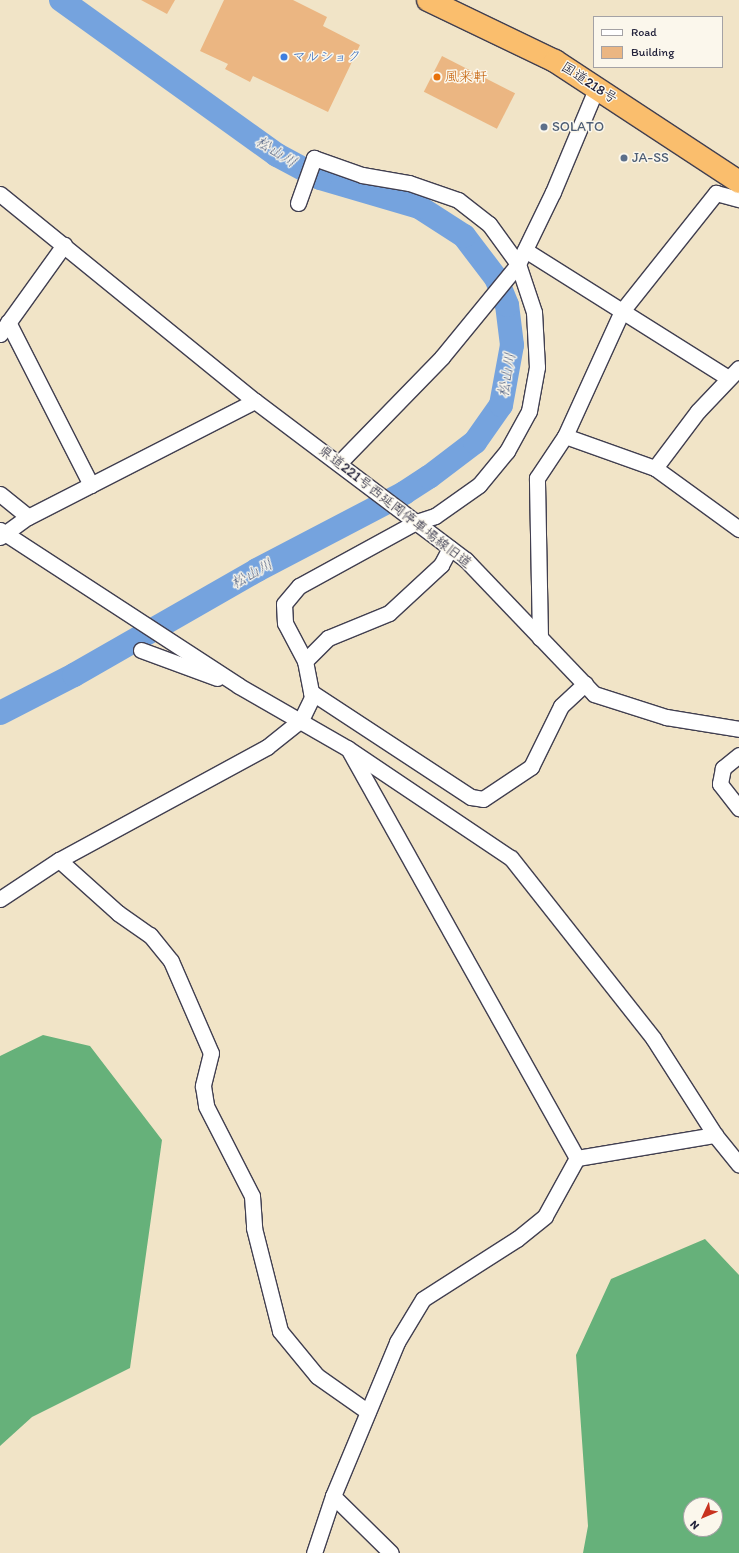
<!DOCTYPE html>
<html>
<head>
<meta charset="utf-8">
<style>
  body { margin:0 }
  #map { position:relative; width:739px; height:1553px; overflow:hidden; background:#f1e4c7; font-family:Itim,"Klee One",sans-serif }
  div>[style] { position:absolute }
  .forest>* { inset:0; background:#66b17a }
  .river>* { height:24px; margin:-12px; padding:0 12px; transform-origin:12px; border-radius:12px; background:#75a3de }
  .building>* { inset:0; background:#ebb682; transform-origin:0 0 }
  .roads { filter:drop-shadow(1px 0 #413f50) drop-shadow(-1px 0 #413f50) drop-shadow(0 1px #413f50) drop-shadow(0 -1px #413f50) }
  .minor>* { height:15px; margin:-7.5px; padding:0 7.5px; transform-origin:7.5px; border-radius:7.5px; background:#fff }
  .trunk>* { height:22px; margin:-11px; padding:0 11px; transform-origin:11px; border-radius:11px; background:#fabe6d }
  .dots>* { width:11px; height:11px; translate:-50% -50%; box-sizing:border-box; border:2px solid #fbf7ec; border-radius:50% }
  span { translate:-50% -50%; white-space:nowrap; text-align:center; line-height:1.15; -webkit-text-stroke:3px #fbf7ec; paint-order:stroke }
  .shop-label { font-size:14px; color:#366cbe }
  .left { translate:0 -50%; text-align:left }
  .food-label { font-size:14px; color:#c56008 }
  .street-label { font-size:14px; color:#22223b }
  .service-label { font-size:14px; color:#4e5e75 }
  .water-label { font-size:15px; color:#43567c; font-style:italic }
  .legend { position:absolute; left:593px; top:16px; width:130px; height:52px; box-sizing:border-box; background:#fbf7ec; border:1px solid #a4a2a5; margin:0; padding:5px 7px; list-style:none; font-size:12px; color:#22223b }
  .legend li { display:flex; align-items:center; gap:8px; height:20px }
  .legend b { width:20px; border:1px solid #a4a2a5 }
  .north { position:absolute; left:683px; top:1497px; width:40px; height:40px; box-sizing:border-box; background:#fbf7ec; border:1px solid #a4a2a5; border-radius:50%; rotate:226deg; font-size:11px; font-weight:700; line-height:16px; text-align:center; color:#22223b }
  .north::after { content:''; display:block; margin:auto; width:14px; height:18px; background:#c8321e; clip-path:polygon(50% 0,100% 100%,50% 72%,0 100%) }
</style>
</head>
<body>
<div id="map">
  <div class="forest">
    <i style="clip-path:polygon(43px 1035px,90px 1046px,162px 1140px,130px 1368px,32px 1417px,0 1446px,0 1056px)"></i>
    <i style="clip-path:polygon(evenodd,705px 1239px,739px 1275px,739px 1553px,583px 1553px,588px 1526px,576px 1355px,611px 1279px,705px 1239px,691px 1505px,715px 1505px,715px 1529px,691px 1529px,691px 1505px)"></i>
  </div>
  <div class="river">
    <i style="left:0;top:713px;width:83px;rotate:-27.2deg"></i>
    <i style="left:74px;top:675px;width:211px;rotate:-29.8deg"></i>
    <i style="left:257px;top:570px;width:166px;rotate:-27.6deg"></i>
    <i style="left:404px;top:493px;width:30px;rotate:-33deg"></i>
    <i style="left:429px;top:477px;width:58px;rotate:-37.3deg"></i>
    <i style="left:475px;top:442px;width:45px;rotate:-54.9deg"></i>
    <i style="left:501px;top:405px;width:61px;rotate:-79.6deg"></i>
    <i style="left:512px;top:345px;width:40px;rotate:-97.1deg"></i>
    <i style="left:507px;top:305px;width:29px;rotate:-112deg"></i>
    <i style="left:496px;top:278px;width:53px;rotate:-127.3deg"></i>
    <i style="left:464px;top:236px;width:54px;rotate:-147.2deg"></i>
    <i style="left:419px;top:207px;width:103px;rotate:-163.7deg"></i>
    <i style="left:320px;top:178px;width:49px;rotate:-151.9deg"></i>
    <i style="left:277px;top:155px;width:266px;rotate:-144.3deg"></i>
  </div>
  <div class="building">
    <i style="clip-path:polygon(141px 0,175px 0,167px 14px)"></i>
    <i style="clip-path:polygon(224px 0,293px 0,327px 17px,323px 26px,360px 45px,328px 112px,253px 76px,250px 82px,225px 69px,228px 64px,200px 51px)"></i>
    <i style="left:442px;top:56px;width:82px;height:40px;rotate:27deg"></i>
  </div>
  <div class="roads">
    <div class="minor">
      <i style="left:0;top:194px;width:328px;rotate:39.1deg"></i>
      <i style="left:255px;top:401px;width:264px;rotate:37deg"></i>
      <i style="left:466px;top:560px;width:185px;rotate:46.3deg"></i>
      <i style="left:594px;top:694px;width:76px;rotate:17.7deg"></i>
      <i style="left:666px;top:717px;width:74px;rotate:9.3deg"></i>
      <i style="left:298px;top:203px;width:48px;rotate:-70.4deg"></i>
      <i style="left:314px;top:158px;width:51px;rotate:19.5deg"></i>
      <i style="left:362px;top:175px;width:48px;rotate:9.7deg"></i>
      <i style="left:409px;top:183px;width:52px;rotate:19.1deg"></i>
      <i style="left:458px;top:200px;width:39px;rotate:38deg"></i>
      <i style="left:489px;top:224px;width:49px;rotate:54.1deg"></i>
      <i style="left:518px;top:264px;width:51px;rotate:71.6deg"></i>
      <i style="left:534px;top:312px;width:55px;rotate:86.9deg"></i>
      <i style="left:537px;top:367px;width:45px;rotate:100.3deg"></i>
      <i style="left:529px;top:411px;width:46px;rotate:118.8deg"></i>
      <i style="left:507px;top:451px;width:44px;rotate:129.5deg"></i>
      <i style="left:479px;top:485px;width:54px;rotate:144.8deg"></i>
      <i style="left:435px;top:516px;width:20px;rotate:162deg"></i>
      <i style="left:416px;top:522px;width:133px;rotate:151.3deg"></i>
      <i style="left:299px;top:586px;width:23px;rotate:130deg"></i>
      <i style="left:284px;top:604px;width:19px;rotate:87deg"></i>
      <i style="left:285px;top:623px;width:43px;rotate:62.2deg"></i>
      <i style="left:525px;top:250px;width:240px;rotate:32.2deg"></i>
      <i style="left:8px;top:322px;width:183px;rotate:63deg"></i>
      <i style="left:0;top:334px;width:110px;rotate:-54.3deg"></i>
      <i style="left:565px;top:436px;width:137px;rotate:-65.5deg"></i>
      <i style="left:622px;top:311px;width:151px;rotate:-51.5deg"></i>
      <i style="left:716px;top:193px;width:24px;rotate:15deg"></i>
      <i style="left:339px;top:463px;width:148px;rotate:-45.8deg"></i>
      <i style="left:442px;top:357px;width:120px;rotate:-50.7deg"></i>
      <i style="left:518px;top:264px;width:80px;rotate:-64.1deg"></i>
      <i style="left:553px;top:192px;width:114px;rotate:-67.3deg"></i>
      <i style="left:655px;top:468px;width:71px;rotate:-53deg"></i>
      <i style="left:698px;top:411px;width:59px;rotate:-46.4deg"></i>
      <i style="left:0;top:494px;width:36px;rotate:39deg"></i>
      <i style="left:0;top:530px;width:285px;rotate:33.1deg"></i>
      <i style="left:239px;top:686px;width:125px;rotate:29.9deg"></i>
      <i style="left:347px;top:748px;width:197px;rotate:33.9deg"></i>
      <i style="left:511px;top:858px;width:229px;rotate:51.7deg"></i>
      <i style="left:653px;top:1038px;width:115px;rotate:57.4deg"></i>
      <i style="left:715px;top:1135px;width:38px;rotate:51deg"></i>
      <i style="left:0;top:537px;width:34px;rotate:-36deg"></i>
      <i style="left:28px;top:517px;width:255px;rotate:-27.1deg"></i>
      <i style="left:540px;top:638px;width:160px;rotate:-91.1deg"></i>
      <i style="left:537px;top:478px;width:50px;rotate:-56.3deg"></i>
      <i style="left:565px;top:436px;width:96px;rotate:19.6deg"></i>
      <i style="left:655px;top:468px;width:104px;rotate:36deg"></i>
      <i style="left:141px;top:650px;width:81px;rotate:20.2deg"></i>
      <i style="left:311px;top:692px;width:191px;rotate:33.3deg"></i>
      <i style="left:471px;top:797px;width:12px;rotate:9deg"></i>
      <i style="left:483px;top:799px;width:58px;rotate:-33.7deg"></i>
      <i style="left:531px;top:767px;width:68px;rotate:-63.8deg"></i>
      <i style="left:561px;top:706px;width:33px;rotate:-43deg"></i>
      <i style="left:350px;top:752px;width:465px;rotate:60.8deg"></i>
      <i style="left:739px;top:755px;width:21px;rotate:141deg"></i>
      <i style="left:723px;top:768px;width:16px;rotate:101deg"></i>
      <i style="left:720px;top:784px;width:31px;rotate:52deg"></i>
      <i style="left:59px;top:860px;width:79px;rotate:41.9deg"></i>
      <i style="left:118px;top:913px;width:39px;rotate:35deg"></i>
      <i style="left:150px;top:935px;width:33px;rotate:51deg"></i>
      <i style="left:171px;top:961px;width:100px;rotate:66.5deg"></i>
      <i style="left:211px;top:1053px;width:34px;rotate:104deg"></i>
      <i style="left:203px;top:1086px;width:20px;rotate:81deg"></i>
      <i style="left:206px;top:1106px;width:101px;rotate:62.9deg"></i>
      <i style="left:252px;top:1196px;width:32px;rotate:86deg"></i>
      <i style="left:254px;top:1228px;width:106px;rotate:75.8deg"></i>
      <i style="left:280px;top:1331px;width:58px;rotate:50.6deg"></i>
      <i style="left:317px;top:1376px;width:62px;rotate:35.2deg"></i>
      <i style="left:0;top:899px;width:71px;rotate:-33.5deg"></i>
      <i style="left:59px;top:860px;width:237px;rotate:-28.5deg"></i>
      <i style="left:267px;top:747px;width:43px;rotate:-38.5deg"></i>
      <i style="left:301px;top:720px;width:25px;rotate:-64deg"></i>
      <i style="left:312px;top:697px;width:37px;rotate:-101deg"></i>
      <i style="left:305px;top:661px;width:33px;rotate:-45deg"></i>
      <i style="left:328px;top:638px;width:66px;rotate:-22.3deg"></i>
      <i style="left:389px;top:613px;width:71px;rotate:-42.7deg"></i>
      <i style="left:441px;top:565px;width:19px;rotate:-62deg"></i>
      <i style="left:577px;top:1158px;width:140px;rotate:-9.5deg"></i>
      <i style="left:333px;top:1496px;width:81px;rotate:44.5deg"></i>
      <i style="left:314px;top:1553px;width:60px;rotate:-71.6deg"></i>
      <i style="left:333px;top:1496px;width:167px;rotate:-67.4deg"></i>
      <i style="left:397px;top:1342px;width:50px;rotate:-58.8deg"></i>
      <i style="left:423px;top:1299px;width:112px;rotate:-32.6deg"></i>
      <i style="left:517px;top:1239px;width:36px;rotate:-39deg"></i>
      <i style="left:545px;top:1216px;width:66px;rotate:-61.1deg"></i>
    </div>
    <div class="trunk">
      <i style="left:428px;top:0;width:141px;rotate:25.7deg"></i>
      <i style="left:555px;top:61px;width:220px;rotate:33.3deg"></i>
    </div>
  </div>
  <div class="dots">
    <i style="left:284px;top:57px;background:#3f7fe0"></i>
    <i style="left:437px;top:77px;background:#e8710a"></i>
    <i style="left:544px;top:127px;background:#5c6f8a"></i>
    <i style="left:624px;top:158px;background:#5c6f8a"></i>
  </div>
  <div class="shop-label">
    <span class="left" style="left:292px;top:57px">マルショク</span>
  </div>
  <div class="food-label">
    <span class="left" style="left:445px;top:77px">風来軒</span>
  </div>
  <div class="street-label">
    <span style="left:589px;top:83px;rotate:33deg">国道218号</span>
    <span style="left:395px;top:507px;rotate:38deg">県道221号西延岡停車場線旧道</span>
  </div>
  <div class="service-label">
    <span class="left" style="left:552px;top:127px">SOLATO</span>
    <span class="left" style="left:632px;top:158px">JA-SS</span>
  </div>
  <div class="water-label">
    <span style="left:276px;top:152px;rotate:32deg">松山川</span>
    <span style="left:507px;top:375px;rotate:-80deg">松山川</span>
    <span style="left:252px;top:574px;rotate:-29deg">松山川</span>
  </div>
  <ul class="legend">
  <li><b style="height:5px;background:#fff"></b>Road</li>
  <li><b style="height:11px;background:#ebb682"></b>Building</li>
  </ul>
  <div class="north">N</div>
</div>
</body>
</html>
